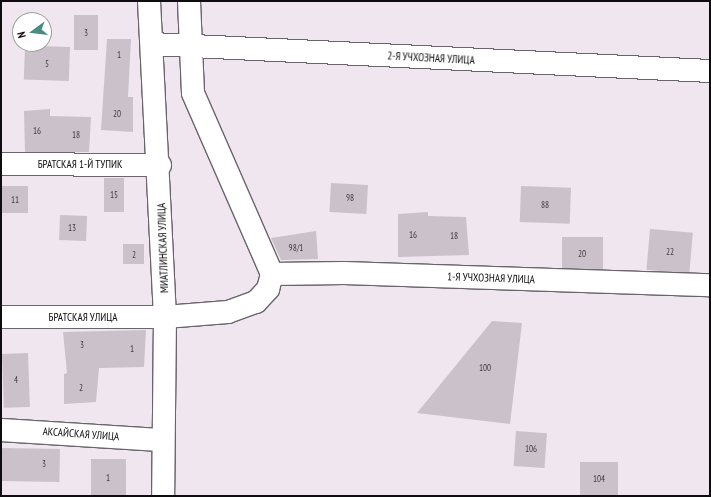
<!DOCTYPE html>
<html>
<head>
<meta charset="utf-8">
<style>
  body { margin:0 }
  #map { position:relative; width:711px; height:497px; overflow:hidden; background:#efe6f0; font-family:"PT Sans Narrow",sans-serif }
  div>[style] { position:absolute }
  .building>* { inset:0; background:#cac1ca; transform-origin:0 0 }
  .roads { filter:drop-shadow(1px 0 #6b646c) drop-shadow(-1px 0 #6b646c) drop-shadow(0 1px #6b646c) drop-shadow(0 -1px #6b646c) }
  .minor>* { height:22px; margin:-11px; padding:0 11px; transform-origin:11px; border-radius:11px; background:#fff }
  span { translate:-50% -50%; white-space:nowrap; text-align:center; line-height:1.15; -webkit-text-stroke:3px #fff; paint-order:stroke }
  .number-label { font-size:9px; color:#3e393e }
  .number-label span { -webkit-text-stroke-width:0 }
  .street-label { font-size:11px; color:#0f0c0f }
  .frame { position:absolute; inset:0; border:2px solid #0f0c0f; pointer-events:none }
  .north { position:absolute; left:12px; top:12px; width:40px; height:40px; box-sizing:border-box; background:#fff; border:1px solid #9f9e9f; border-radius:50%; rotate:255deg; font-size:11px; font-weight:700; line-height:16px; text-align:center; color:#0f0c0f }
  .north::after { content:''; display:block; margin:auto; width:14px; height:18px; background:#478d83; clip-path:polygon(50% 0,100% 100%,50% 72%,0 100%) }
</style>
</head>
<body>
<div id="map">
  <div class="building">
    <i style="left:74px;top:15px;width:24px;height:35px"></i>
    <i style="clip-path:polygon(107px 39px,131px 39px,128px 97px,133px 97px,133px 132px,101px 130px)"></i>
    <i style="left:70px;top:47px;width:34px;height:45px;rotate:92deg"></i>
    <i style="clip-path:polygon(50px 109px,50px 116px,91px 117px,89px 152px,25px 152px,24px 111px)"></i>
    <i style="left:104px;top:178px;width:20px;height:34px"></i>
    <i style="left:331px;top:183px;width:37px;height:29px;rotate:3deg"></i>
    <i style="left:28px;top:186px;width:27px;height:26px;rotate:90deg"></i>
    <i style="left:521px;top:186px;width:50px;height:36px;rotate:2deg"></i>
    <i style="clip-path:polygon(428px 212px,428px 216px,466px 217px,469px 255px,398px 257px,398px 214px)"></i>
    <i style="left:60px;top:215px;width:27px;height:25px;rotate:2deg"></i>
    <i style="left:650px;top:229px;width:43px;height:41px;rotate:5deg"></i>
    <i style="clip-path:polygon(316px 231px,318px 259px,281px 260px,271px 238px)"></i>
    <i style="left:603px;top:237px;width:32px;height:41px;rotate:90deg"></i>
    <i style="left:144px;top:244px;width:20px;height:21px;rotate:90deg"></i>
    <i style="clip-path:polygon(492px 321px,522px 323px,510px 424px,417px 413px)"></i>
    <i style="clip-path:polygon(146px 330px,144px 367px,99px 368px,96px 402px,64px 404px,64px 374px,67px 373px,63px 332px)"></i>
    <i style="left:28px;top:353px;width:54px;height:26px;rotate:88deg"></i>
    <i style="left:516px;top:431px;width:31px;height:35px;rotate:4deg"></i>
    <i style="left:1px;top:448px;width:59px;height:33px;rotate:1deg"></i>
    <i style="left:126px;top:459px;width:37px;height:35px;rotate:90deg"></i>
    <i style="left:580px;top:462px;width:38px;height:34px"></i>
  </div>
  <div class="roads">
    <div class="minor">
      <i style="left:149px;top:1px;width:316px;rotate:87.1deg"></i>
      <i style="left:165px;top:317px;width:179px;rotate:90.6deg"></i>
      <i style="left:152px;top:44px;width:559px;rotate:2.77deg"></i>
      <i style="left:1px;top:164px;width:159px;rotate:0.4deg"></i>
      <i style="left:272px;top:274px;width:72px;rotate:-0.8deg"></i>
      <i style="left:344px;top:273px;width:366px;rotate:1.9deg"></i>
      <i style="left:1px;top:317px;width:164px"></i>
      <i style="left:165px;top:317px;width:63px;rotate:-4.5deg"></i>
      <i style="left:228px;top:312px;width:30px;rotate:-20deg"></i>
      <i style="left:256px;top:302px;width:18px;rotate:-47deg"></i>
      <i style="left:268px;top:289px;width:16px;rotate:-75deg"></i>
      <i style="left:272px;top:274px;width:197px;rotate:-113.6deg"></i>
      <i style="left:193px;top:93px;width:92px;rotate:-92.5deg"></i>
      <i style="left:1px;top:430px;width:160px;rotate:3.6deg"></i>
    </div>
  </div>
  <div class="number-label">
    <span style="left:86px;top:33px">3</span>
    <span style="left:119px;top:55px">1</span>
    <span style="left:47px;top:64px">5</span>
    <span style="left:117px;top:114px">20</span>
    <span style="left:37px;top:131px">16</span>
    <span style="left:76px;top:135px">18</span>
    <span style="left:114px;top:195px">15</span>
    <span style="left:350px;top:198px">98</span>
    <span style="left:15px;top:200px">11</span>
    <span style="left:545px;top:205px">88</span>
    <span style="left:72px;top:228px">13</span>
    <span style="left:413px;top:235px">16</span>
    <span style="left:454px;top:236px">18</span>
    <span style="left:296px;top:248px">98/1</span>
    <span style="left:670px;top:252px">22</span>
    <span style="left:582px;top:254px">20</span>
    <span style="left:134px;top:255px">2</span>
    <span style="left:82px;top:345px">3</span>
    <span style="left:132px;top:349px">1</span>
    <span style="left:485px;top:368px">100</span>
    <span style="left:16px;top:380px">4</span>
    <span style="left:81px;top:388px">2</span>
    <span style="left:531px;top:449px">106</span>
    <span style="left:44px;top:464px">3</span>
    <span style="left:108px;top:478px">1</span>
    <span style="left:599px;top:479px">104</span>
  </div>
  <div class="street-label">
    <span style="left:431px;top:58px;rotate:3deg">2-Я УЧХОЗНАЯ УЛИЦА</span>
    <span style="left:80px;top:164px">БРАТСКАЯ 1-Й ТУПИК</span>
    <span style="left:163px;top:248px;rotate:-92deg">МИАТЛИНСКАЯ УЛИЦА</span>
    <span style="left:491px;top:278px;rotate:2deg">1-Я УЧХОЗНАЯ УЛИЦА</span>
    <span style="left:83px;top:317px">БРАТСКАЯ УЛИЦА</span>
    <span style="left:81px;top:434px;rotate:4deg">АКСАЙСКАЯ УЛИЦА</span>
  </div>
  <div class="frame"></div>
  <div class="north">N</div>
</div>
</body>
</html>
